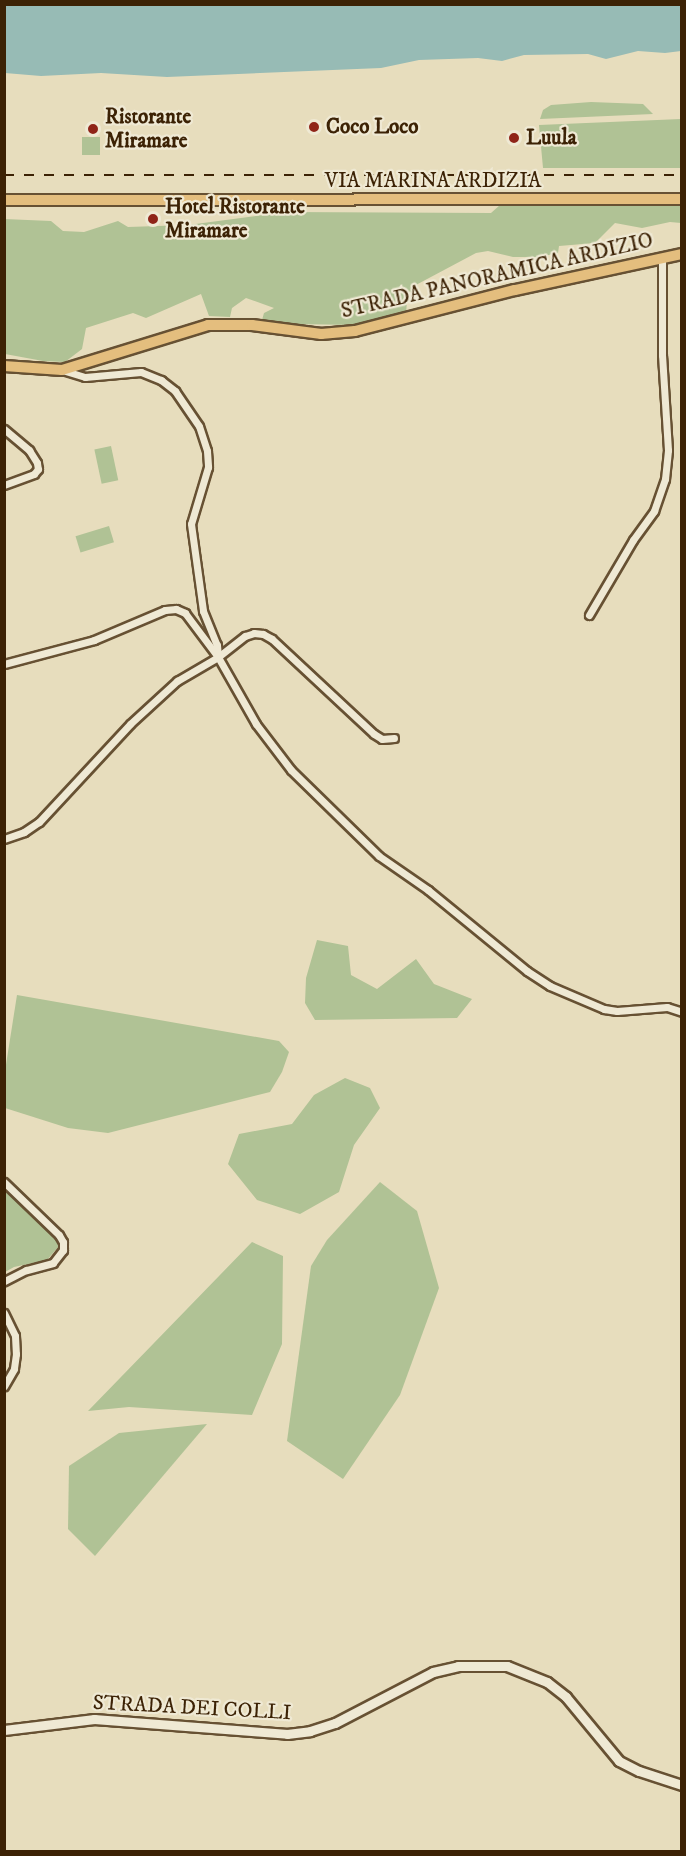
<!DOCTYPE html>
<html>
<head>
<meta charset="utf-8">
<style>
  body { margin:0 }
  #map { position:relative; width:686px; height:1856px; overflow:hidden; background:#e7ddbd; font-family:"IM FELL DW Pica",serif }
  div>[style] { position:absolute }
  .green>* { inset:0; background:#b0c295; transform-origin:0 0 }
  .water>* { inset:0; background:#97bbb5 }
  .roads { filter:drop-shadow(2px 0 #675133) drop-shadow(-2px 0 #675133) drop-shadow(0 2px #675133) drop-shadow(0 -2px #675133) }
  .street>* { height:7px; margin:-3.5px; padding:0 3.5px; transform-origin:3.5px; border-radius:3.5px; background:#efe9d4 }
  .secondary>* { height:9px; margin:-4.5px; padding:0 4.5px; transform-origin:4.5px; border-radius:4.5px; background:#efe9d4 }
  .primary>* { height:10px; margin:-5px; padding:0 5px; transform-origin:5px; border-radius:5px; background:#e4be7e }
  .rail>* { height:2px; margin-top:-1px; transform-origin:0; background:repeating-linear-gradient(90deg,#3c2205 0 10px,transparent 0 20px) }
  .dots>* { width:16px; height:16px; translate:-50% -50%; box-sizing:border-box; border:3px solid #efe9d4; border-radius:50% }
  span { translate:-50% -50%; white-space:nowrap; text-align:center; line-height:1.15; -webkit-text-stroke:4.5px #efe9d4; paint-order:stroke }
  .poi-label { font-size:21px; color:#3c2205; font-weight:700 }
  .left { translate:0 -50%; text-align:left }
  .street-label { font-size:21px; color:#3c2205 }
  .frame { position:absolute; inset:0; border:6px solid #3c2205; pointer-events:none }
</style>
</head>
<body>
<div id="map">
  <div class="green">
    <i style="clip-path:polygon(591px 102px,643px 104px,653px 114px,540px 119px,543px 110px,551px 105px)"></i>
    <i style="clip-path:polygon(681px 119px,681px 168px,543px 168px,539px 125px)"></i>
    <i style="left:100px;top:137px;width:18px;height:18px;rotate:90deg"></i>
    <i style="clip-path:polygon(682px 204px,681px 223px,670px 222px,642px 228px,615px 223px,595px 243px,559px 246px,558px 253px,539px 257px,513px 257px,488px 251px,476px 253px,414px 286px,407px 301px,406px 314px,355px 325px,294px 324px,262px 320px,264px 313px,274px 308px,246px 298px,232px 308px,230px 317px,209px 316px,201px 294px,146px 318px,133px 313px,86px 328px,82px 349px,65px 362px,43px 361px,5px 354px,4px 219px,51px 221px,63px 231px,84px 232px,118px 221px,128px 227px,188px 225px,285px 212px,491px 213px,500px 205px)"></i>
    <i style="left:111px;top:446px;width:35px;height:17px;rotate:78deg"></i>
    <i style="left:109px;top:526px;width:17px;height:35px;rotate:73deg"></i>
    <i style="clip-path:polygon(317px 940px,348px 946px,351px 975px,377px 989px,416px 959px,434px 984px,472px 999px,457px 1018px,315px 1020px,305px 1003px,306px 978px)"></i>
    <i style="clip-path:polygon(17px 995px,279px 1041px,289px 1052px,282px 1072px,270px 1092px,108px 1133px,68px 1128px,5px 1108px,5px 1071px)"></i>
    <i style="clip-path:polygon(345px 1078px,370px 1088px,380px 1108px,354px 1145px,339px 1192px,300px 1214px,257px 1200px,228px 1164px,239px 1134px,292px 1124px,314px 1095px)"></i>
    <i style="clip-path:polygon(380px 1182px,417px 1211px,439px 1288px,400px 1395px,343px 1479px,287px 1441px,311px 1266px,327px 1240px)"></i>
    <i style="clip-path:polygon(5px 1187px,57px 1237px,59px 1246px,47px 1260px,14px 1267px,5px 1272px)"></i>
    <i style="clip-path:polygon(252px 1242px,283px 1256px,282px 1344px,252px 1415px,129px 1407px,88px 1411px)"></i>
    <i style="clip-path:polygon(207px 1424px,95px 1556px,68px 1529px,69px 1466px,119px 1433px)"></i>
  </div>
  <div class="water">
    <i style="clip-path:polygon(4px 5px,681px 5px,681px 51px,665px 53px,638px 51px,606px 59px,588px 54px,524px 55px,502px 61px,478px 58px,419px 60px,381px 68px,167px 77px,101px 73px,41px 76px,5px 73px)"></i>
  </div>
  <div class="roads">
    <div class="street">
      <i style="left:62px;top:370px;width:24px;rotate:17deg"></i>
      <i style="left:85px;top:377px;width:56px;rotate:-5.1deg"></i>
      <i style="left:141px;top:372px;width:22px;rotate:22deg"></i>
      <i style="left:161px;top:380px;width:18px;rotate:38deg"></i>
      <i style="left:175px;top:391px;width:42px;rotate:55.6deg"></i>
      <i style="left:199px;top:426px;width:26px;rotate:72deg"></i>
      <i style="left:207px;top:451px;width:16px;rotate:86deg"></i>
      <i style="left:208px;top:467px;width:59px;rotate:106.6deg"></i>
      <i style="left:191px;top:524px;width:88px;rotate:82.1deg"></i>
      <i style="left:203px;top:611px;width:37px;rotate:68deg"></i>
      <i style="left:217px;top:645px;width:12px;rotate:85deg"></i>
      <i style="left:4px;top:429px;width:33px;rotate:40deg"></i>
      <i style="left:29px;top:450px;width:15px;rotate:58deg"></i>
      <i style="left:37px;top:463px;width:6px;rotate:81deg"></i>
      <i style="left:38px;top:469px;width:6px;rotate:129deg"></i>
      <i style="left:34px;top:474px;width:32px;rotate:160deg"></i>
      <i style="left:589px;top:615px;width:87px;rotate:-59.6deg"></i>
      <i style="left:633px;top:540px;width:36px;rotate:-54deg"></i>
      <i style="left:654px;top:511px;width:34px;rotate:-71deg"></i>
      <i style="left:665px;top:479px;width:29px;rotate:-84deg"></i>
      <i style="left:668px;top:450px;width:95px;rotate:-93.6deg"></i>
      <i style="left:662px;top:355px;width:97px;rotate:-90deg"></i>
      <i style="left:4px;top:664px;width:93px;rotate:-14.9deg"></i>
      <i style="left:94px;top:640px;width:77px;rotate:-22.9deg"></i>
      <i style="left:165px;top:610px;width:11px;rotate:-5deg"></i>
      <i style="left:176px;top:609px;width:10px;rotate:24deg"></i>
      <i style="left:185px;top:613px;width:55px;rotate:53.1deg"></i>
      <i style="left:218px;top:657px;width:77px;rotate:60.4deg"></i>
      <i style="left:256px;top:724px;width:58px;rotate:52.7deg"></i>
      <i style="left:291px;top:770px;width:123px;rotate:44.3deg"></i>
      <i style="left:379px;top:856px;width:60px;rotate:34.8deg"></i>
      <i style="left:428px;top:890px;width:128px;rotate:39.3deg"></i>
      <i style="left:527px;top:971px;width:27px;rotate:33deg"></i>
      <i style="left:550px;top:986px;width:59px;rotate:23.1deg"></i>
      <i style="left:604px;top:1009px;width:13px;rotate:9deg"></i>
      <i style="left:617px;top:1011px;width:50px;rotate:-4.6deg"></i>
      <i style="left:667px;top:1007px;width:16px;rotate:18deg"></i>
      <i style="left:4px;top:839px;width:21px;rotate:-19deg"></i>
      <i style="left:24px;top:832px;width:18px;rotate:-34deg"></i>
      <i style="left:39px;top:822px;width:134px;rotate:-47.1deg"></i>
      <i style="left:130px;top:724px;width:64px;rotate:-42.5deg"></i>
      <i style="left:177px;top:681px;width:48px;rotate:-30.3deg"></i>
      <i style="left:218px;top:657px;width:34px;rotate:-38deg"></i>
      <i style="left:245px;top:636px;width:9px;rotate:-18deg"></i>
      <i style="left:254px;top:633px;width:9px;rotate:6deg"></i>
      <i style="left:263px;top:634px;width:10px;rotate:29deg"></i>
      <i style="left:272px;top:639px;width:139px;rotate:43deg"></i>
      <i style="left:374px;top:734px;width:9px;rotate:32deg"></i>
      <i style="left:382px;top:739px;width:12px;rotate:-5deg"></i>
      <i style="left:4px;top:1182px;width:76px;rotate:43.9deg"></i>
      <i style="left:59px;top:1235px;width:8px;rotate:60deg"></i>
      <i style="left:63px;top:1242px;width:8px;rotate:90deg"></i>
      <i style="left:63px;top:1250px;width:16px;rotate:128deg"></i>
      <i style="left:53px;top:1263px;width:28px;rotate:165deg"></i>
      <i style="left:26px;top:1270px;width:25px;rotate:153deg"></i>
      <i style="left:4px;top:1313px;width:25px;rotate:64deg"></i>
      <i style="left:15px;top:1336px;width:18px;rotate:87deg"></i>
      <i style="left:16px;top:1354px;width:15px;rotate:98deg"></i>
      <i style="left:14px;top:1369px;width:20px;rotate:120deg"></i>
    </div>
    <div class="secondary">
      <i style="left:4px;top:1730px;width:91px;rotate:-7deg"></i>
      <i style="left:94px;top:1719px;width:194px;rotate:4.4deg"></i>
      <i style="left:287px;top:1734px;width:23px;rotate:-7deg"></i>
      <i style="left:310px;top:1731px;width:26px;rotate:-18deg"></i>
      <i style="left:335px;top:1723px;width:110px;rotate:-27.5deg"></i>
      <i style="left:433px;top:1672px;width:26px;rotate:-13deg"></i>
      <i style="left:458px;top:1666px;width:49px"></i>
      <i style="left:507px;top:1666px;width:43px;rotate:21.8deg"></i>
      <i style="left:547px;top:1682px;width:24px;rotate:38deg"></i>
      <i style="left:566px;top:1697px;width:83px;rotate:50.4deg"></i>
      <i style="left:619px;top:1761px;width:22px;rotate:27deg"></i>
      <i style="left:639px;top:1771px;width:45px;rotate:18deg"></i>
    </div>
    <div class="primary">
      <i style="left:4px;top:200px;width:678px;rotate:-0.08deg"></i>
      <i style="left:4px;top:366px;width:58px;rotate:3.9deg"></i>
      <i style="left:62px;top:370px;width:153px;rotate:-17.1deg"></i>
      <i style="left:208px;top:325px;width:44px"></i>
      <i style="left:252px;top:325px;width:70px;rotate:7.4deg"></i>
      <i style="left:321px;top:334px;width:34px;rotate:-5deg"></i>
      <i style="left:355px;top:331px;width:165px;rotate:-14.4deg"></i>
      <i style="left:515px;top:290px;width:171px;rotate:-12.2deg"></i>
    </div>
  </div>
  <div class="rail">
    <i style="left:4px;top:175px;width:678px"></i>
  </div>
  <div class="dots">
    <i style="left:314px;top:127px;background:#8f2418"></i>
    <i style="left:93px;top:129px;background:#8f2418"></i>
    <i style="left:514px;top:138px;background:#8f2418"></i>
    <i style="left:153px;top:219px;background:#8f2418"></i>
  </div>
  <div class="poi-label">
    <span class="left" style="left:105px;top:129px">Ristorante<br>Miramare</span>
    <span class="left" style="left:326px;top:127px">Coco Loco</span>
    <span class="left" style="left:526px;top:138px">Luula</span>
    <span class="left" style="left:165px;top:219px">Hotel Ristorante<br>Miramare</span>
  </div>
  <div class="street-label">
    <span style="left:433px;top:181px">VIA MARINA ARDIZIA</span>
    <span style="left:497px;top:276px;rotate:-13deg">STRADA PANORAMICA ARDIZIO</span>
    <span style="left:192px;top:1708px;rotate:3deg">STRADA DEI COLLI</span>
  </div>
  <div class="frame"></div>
</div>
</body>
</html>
